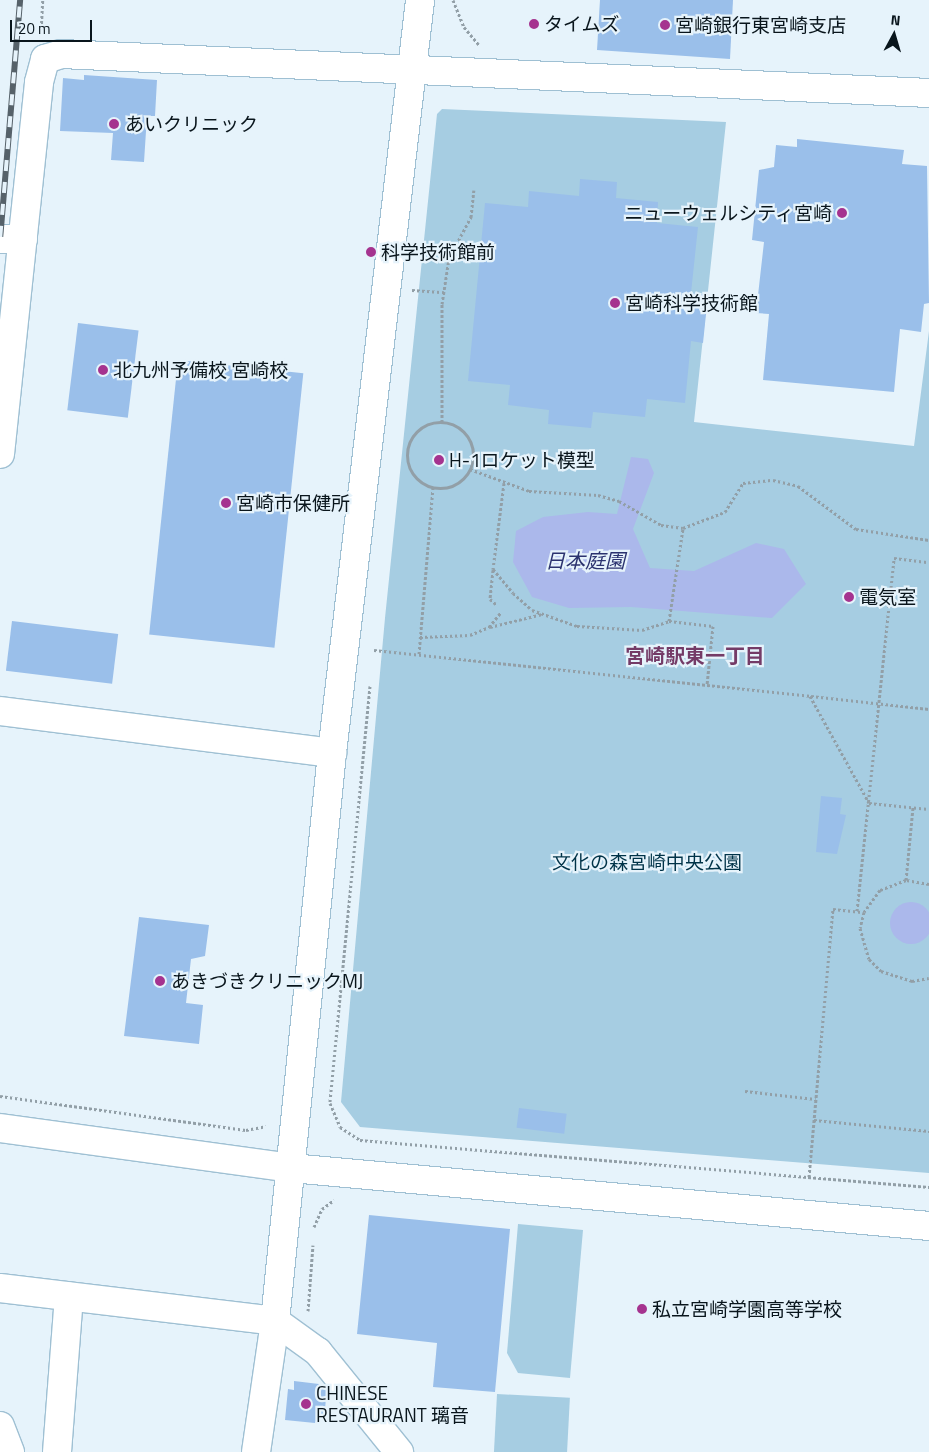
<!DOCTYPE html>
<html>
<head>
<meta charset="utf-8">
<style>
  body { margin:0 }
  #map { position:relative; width:929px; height:1452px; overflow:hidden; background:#e6f3fb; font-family:"Titillium Web","Noto Sans JP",sans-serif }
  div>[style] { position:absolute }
  .green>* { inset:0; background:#a6cde2; transform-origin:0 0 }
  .water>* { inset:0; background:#abb8eb }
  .round { border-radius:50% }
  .building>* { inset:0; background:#9abfea; transform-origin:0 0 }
  .path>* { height:3px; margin-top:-1.5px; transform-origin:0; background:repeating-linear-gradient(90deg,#929fa7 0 2.5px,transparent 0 5px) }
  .path>.ring { margin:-1.5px; padding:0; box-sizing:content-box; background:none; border:3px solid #929fa7; border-radius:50% }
  .roads { filter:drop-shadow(1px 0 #9fc0d3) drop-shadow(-1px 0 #9fc0d3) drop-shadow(0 1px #9fc0d3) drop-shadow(0 -1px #9fc0d3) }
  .minor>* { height:28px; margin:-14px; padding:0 14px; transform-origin:14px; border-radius:14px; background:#fff }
  .rail>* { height:5.5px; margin-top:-2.75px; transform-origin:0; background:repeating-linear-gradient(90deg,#e6f3fb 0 11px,#56626a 0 22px); box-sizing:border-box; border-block:1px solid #56626a }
  .dots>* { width:14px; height:14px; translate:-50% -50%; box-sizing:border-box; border:2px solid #e6f3fb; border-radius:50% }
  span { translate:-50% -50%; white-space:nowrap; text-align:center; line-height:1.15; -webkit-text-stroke:4.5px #e6f3fb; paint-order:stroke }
  .poi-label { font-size:19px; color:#09151c }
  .left { translate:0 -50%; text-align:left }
  .right { translate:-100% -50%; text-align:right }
  .park-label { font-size:19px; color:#003348 }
  .water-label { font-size:20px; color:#2b336f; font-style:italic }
  .neighbourhood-label { font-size:20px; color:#743b67; font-weight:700 }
  .north { position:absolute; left:869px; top:10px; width:50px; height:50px; -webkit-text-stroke:4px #e6f3fb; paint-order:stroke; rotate:6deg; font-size:14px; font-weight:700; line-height:20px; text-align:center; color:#09151c }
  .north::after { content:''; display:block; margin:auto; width:18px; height:22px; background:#09151c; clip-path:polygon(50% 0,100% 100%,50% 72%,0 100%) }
  .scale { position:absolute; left:10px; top:20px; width:82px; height:22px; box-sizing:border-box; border:2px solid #09151c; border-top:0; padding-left:6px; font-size:15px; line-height:18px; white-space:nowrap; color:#09151c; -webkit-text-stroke:4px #e6f3fb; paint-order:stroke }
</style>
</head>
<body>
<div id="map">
  <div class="green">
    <i style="clip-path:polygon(442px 109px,726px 122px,694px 422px,914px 446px,929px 331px,929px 1173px,360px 1127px,341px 1102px,385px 618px,437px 114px)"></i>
    <i style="clip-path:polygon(518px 1224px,583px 1230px,570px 1378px,518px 1373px,507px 1353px)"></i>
    <i style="left:497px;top:1394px;width:73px;height:58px;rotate:3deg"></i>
  </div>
  <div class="water">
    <i style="clip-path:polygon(631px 457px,648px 459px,654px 473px,633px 529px,650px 568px,694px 571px,756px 543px,784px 549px,806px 584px,772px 618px,631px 607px,569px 608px,532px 597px,513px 562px,516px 531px,543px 517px,588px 512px,617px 514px)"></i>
    <i class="round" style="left:890px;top:902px;width:42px;height:42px"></i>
  </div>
  <div class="building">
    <i style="clip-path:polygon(600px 0,733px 0,730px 59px,597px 50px)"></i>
    <i style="clip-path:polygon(84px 75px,157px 80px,155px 116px,147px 116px,144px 162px,111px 160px,113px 133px,60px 131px,63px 78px,84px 80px)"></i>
    <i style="clip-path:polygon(797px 139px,904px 150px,902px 164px,927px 166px,929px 303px,924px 304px,921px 332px,900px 329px,894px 392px,763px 380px,769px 314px,756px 313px,764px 242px,752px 240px,759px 170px,774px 167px,776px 145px,797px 147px)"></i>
    <i style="clip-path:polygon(580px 179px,617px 182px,616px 198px,658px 202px,657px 223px,698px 227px,691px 293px,708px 295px,703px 343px,691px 341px,685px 403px,647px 399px,645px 417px,593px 412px,591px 428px,548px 424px,549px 410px,508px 405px,510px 385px,468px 381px,485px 203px,528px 207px,529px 191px,579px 196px)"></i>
    <i style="left:78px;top:323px;width:61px;height:88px;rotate:7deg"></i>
    <i style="left:178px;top:360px;width:126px;height:276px;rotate:6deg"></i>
    <i style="left:12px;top:621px;width:107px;height:50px;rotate:7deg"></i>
    <i style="clip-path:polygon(821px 796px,842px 798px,840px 814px,846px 815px,837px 854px,816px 852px)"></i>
    <i style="clip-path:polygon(139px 917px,209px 925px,205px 956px,191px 959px,186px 1003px,203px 1005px,199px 1044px,124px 1036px)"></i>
    <i style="left:519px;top:1108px;width:48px;height:20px;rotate:7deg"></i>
    <i style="clip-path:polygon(369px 1215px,510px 1229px,495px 1392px,433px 1387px,437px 1343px,357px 1334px)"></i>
    <i style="clip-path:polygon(294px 1381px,319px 1384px,319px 1389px,327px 1389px,324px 1419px,317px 1418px,315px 1423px,285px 1420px,288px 1389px,294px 1390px)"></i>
  </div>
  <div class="path">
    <i style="left:453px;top:0;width:29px;rotate:68deg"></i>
    <i style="left:464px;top:27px;width:23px;rotate:50deg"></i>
    <i style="left:41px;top:33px;width:33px;rotate:-87deg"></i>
    <i style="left:412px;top:290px;width:32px;rotate:4deg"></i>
    <i class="ring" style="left:407px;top:422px;width:63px;height:63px"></i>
    <i style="left:442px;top:422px;width:118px;rotate:-90deg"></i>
    <i style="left:442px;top:304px;width:47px;rotate:-81.3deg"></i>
    <i style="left:449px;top:258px;width:47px;rotate:-61.8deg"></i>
    <i style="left:471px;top:217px;width:27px;rotate:-84deg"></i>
    <i style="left:470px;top:469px;width:63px;rotate:20.4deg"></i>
    <i style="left:529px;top:491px;width:69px;rotate:3.3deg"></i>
    <i style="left:598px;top:495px;width:22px;rotate:16deg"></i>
    <i style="left:619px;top:501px;width:48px;rotate:29.7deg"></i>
    <i style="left:661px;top:525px;width:22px;rotate:8deg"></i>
    <i style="left:683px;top:528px;width:45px;rotate:-20.9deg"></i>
    <i style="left:725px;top:512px;width:34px;rotate:-58deg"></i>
    <i style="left:743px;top:483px;width:30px;rotate:-6deg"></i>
    <i style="left:773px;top:480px;width:26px;rotate:13deg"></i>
    <i style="left:798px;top:486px;width:72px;rotate:36.6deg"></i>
    <i style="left:856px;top:529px;width:74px;rotate:8.6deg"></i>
    <i style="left:504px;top:483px;width:87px;rotate:97.3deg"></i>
    <i style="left:493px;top:569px;width:31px;rotate:50deg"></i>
    <i style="left:513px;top:593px;width:25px;rotate:42deg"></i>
    <i style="left:532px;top:610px;width:48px;rotate:19.6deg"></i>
    <i style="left:577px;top:626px;width:65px;rotate:3.5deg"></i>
    <i style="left:642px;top:630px;width:28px;rotate:-18deg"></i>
    <i style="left:669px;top:621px;width:44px;rotate:6.5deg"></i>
    <i style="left:713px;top:626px;width:59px;rotate:95.8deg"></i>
    <i style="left:493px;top:570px;width:29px;rotate:96deg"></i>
    <i style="left:490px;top:599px;width:9px;rotate:41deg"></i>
    <i style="left:669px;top:621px;width:94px;rotate:-81.4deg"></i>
    <i style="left:490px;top:627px;width:54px;rotate:-14deg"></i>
    <i style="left:420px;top:637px;width:50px;rotate:-2.3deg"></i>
    <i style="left:470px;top:635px;width:21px;rotate:-23deg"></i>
    <i style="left:489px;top:627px;width:19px;rotate:-51deg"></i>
    <i style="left:374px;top:650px;width:438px;rotate:6deg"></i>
    <i style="left:810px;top:696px;width:122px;rotate:61.1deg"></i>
    <i style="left:419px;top:654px;width:167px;rotate:-85.2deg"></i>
    <i style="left:370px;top:686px;width:419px;rotate:95.5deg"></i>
    <i style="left:330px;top:1103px;width:26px;rotate:67deg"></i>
    <i style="left:340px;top:1127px;width:24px;rotate:33deg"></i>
    <i style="left:360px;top:1140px;width:571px;rotate:4.72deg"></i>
    <i style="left:811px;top:696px;width:119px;rotate:6.3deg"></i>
    <i style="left:869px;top:803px;width:60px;rotate:5.7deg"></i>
    <i style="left:906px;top:880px;width:73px;rotate:-84.5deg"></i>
    <i style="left:929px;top:884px;width:23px;rotate:-170deg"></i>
    <i style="left:906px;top:880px;width:28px;rotate:159deg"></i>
    <i style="left:880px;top:890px;width:27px;rotate:126deg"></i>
    <i style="left:864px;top:912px;width:16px;rotate:104deg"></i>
    <i style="left:860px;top:928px;width:32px;rotate:74deg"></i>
    <i style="left:869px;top:959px;width:17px;rotate:45deg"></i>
    <i style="left:881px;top:971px;width:33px;rotate:18deg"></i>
    <i style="left:912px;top:981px;width:17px;rotate:-10deg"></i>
    <i style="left:857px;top:911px;width:355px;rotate:-84deg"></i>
    <i style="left:894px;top:558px;width:35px;rotate:7deg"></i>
    <i style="left:745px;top:1091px;width:71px;rotate:6.4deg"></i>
    <i style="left:0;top:1096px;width:248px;rotate:7.9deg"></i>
    <i style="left:246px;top:1130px;width:20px;rotate:-11deg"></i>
    <i style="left:814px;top:1120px;width:116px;rotate:5.5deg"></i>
    <i style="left:809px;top:1177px;width:269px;rotate:-84.9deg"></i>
    <i style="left:833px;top:909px;width:31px;rotate:6deg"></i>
    <i style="left:314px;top:1227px;width:20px;rotate:-66deg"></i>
    <i style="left:322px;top:1209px;width:15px;rotate:-37deg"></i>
    <i style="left:308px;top:1311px;width:66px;rotate:-85.7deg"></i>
  </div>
  <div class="roads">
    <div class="minor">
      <i style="left:0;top:239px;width:23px"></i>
      <i style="left:0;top:454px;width:374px;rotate:-84deg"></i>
      <i style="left:39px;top:82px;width:24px;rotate:-75deg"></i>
      <i style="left:45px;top:59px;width:17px;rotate:-17deg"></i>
      <i style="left:61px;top:54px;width:869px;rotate:2.57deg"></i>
      <i style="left:0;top:711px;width:335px;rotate:7.2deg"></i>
      <i style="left:0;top:1128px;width:294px;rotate:7.8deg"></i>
      <i style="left:291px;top:1168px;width:641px;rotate:5.19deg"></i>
      <i style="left:0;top:1288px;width:277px;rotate:6.8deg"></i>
      <i style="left:275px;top:1321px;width:53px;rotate:35.8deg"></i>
      <i style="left:318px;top:1352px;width:129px;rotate:51deg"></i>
      <i style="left:0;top:1426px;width:28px;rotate:69deg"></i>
      <i style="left:57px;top:1452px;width:156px;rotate:-85.6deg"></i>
      <i style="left:256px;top:1452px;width:132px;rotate:-81.7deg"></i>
      <i style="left:275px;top:1321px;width:571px;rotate:-84.27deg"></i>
      <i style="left:332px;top:753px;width:758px;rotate:-83.33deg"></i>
    </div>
  </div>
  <div class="rail">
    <i style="left:0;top:237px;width:238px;rotate:-85.2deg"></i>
  </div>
  <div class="dots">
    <i style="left:534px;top:24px;background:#a5338f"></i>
    <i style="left:665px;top:25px;background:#a5338f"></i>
    <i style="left:114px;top:124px;background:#a5338f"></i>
    <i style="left:842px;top:213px;background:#a5338f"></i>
    <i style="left:371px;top:252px;background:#a5338f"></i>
    <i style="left:615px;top:303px;background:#a5338f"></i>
    <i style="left:103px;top:370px;background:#a5338f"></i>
    <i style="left:439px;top:460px;background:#a5338f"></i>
    <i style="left:226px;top:503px;background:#a5338f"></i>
    <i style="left:849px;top:597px;background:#a5338f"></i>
    <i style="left:160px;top:981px;background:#a5338f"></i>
    <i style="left:642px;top:1309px;background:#a5338f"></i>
    <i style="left:306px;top:1404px;background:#a5338f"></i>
  </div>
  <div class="poi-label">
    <span class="left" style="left:544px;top:24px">タイムズ</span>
    <span class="left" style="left:675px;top:25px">宮崎銀行東宮崎支店</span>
    <span class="left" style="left:125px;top:124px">あいクリニック</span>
    <span class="right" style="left:832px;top:213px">ニューウェルシティ宮崎</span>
    <span class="left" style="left:381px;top:252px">科学技術館前</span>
    <span class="left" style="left:625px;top:303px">宮崎科学技術館</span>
    <span class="left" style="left:113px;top:370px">北九州予備校 宮崎校</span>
    <span class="left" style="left:449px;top:460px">H-1ロケット模型</span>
    <span class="left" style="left:236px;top:503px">宮崎市保健所</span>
    <span class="left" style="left:859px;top:597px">電気室</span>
    <span class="left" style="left:171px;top:981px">あきづきクリニックMJ</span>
    <span class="left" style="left:652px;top:1309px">私立宮崎学園高等学校</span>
    <span class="left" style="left:316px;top:1404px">CHINESE<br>RESTAURANT 璃音</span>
  </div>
  <div class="park-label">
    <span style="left:647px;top:862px">文化の森宮崎中央公園</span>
  </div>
  <div class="water-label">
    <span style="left:585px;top:560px">日本庭園</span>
  </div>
  <div class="neighbourhood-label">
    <span style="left:695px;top:655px">宮崎駅東一丁目</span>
  </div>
  <div class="north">N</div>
  <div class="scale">20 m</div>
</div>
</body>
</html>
